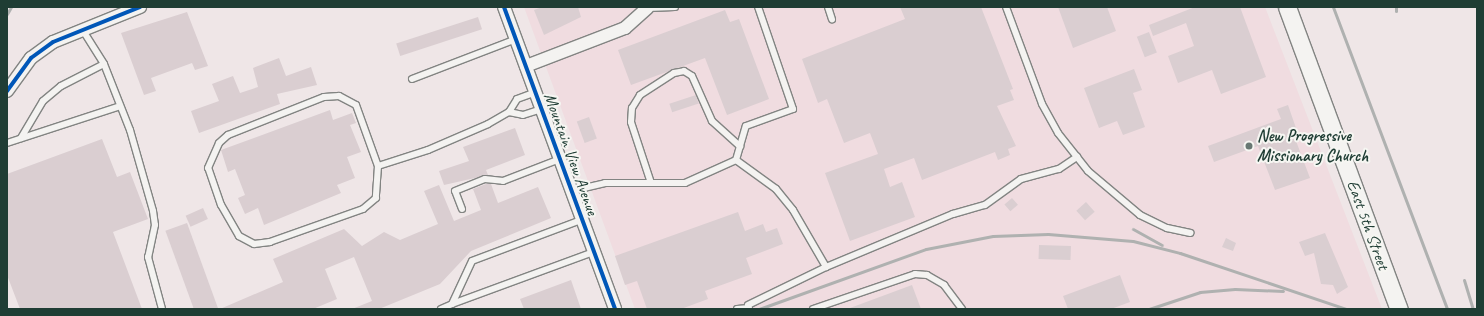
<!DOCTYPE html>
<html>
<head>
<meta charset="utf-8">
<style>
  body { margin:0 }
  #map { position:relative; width:1484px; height:316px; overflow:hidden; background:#efe6e7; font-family:Caveat,sans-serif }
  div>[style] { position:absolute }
  .built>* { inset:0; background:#f0dce0 }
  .building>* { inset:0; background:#daced1; transform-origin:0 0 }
  .roads { filter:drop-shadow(1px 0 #828482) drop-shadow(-1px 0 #828482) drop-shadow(0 1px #828482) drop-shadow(0 -1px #828482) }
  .service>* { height:6px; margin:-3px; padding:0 3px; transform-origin:3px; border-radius:3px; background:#f4f3f1 }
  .minor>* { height:12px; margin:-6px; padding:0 6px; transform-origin:6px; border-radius:6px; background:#f4f3f1 }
  .secondary>* { height:17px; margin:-8.5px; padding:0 8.5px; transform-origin:8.5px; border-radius:8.5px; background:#f4f3f1 }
  .rail>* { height:3px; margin:-1.5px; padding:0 1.5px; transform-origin:1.5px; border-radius:1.5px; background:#afb1b0 }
  .cycleway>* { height:4px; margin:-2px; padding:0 2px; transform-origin:2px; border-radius:2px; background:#0057b8 }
  .dots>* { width:11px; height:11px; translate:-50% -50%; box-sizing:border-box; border:2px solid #f6f6f2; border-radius:50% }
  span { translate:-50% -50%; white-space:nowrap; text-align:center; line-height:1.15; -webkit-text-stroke:4px #f6f6f2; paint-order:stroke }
  .poi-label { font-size:17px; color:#1f3d34; font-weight:700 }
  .left { translate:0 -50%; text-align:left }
  .street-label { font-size:17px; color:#1f3d34 }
  .frame { position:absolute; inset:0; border:8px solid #1f3d34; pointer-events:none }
</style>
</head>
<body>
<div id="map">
  <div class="built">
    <i style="clip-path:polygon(524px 7px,1265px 7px,1382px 309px,635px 309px)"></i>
  </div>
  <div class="building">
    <i style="clip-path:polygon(542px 7px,578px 7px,581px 17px,544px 35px,534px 10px)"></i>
    <i style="clip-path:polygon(900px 7px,981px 7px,1013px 89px,1010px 90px,1014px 100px,997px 106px,1016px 146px,1008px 149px,1010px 155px,998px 160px,995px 152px,922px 180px,914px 158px,884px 169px,890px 187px,902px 182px,915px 217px,850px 241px,825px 173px,878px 154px,870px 133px,844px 143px,827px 99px,818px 103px,802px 59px,905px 19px)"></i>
    <i style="clip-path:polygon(1058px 7px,1107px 7px,1116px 31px,1073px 48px)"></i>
    <i style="clip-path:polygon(1195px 7px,1240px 7px,1266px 77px,1221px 94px,1212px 70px,1178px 83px,1168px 56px,1194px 46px,1186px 23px,1153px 36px,1149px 25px)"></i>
    <i style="clip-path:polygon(725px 10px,730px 22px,739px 19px,769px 99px,727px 115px,705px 58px,631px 85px,618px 50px)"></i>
    <i style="clip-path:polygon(187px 12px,208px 66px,195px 70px,192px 63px,151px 78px,156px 91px,144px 95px,121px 33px)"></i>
    <i style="left:478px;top:17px;width:13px;height:86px;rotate:72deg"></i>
    <i style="left:1149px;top:32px;width:22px;height:13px;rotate:69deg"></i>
    <i style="clip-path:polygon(279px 58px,286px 76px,311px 67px,317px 85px,277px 94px,280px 104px,199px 133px,191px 111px,219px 101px,212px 84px,233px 76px,240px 93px,258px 87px,253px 68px)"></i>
    <i style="clip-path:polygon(1134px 69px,1142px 90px,1133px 93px,1145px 127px,1123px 135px,1117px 121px,1099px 128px,1084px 88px)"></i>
    <i style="left:696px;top:95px;width:9px;height:28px;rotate:72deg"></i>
    <i style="clip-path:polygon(1288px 105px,1297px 131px,1293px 133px,1310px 178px,1275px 190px,1258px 146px,1214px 162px,1208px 146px,1281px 119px,1277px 109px)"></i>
    <i style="clip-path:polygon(330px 110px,333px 120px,352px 113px,356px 123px,350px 125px,361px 152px,347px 157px,355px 178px,337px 185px,341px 193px,264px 225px,258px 208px,245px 214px,238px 198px,245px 195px,235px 169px,228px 172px,221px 150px)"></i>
    <i style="left:589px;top:117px;width:23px;height:13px;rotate:70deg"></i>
    <i style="clip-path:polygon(515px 128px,525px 155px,486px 170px,488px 175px,444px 185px,439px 171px,469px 161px,463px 147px)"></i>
    <i style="clip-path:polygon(102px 139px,117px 177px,130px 172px,148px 219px,113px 232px,142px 309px,20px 309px,7px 275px,7px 174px)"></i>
    <i style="clip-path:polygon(486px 184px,491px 184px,498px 203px,538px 187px,551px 218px,471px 251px,440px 284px,379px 309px,352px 309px,372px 301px,354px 257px,325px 269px,337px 299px,313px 309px,220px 309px,283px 282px,273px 259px,344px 229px,362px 246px,384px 232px,400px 240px,438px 224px,424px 191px,439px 185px,454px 221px,481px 210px,473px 189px)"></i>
    <i style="left:1012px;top:198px;width:9px;height:10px;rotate:49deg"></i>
    <i style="left:1086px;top:202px;width:13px;height:13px;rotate:48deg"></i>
    <i style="left:203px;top:208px;width:12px;height:19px;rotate:66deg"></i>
    <i style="clip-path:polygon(738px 212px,745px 231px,763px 224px,766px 232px,777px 228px,783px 244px,746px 258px,752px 274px,705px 291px,708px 299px,681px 309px,647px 309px,637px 281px,625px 285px,615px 256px)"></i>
    <i style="left:187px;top:223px;width:91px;height:23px;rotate:70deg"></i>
    <i style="clip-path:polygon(1325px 233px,1348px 287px,1337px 294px,1333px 285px,1321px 284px,1314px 253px,1305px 256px,1299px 242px)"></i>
    <i style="clip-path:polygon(1226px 238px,1236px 243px,1233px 251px,1222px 247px)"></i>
    <i style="left:1039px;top:245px;width:32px;height:14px;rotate:2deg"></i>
    <i style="clip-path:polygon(1120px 275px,1130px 302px,1111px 309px,1068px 309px,1063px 296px)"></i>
    <i style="clip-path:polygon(571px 280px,581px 309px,524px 309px,520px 299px)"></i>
    <i style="clip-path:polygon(912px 285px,921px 309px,851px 309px,850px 308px)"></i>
  </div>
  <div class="roads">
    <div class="service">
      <i style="left:828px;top:7px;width:13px;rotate:72deg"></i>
      <i style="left:1006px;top:7px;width:103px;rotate:69.6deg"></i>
      <i style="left:1042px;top:104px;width:33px;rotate:61deg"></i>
      <i style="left:1058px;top:133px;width:48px;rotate:51.7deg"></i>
      <i style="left:1088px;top:171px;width:68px;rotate:40.2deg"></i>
      <i style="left:1140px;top:215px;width:30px;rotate:26deg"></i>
      <i style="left:1167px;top:228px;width:24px;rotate:12deg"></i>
      <i style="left:647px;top:8px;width:28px;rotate:-2deg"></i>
      <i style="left:82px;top:29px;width:41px;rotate:57.8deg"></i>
      <i style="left:104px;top:64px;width:71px;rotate:68.5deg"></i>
      <i style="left:130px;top:130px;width:84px;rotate:74.1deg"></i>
      <i style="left:153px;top:211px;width:14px;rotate:82deg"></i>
      <i style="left:155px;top:225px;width:33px;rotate:102deg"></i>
      <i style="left:148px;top:257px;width:54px;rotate:74.9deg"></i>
      <i style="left:412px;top:79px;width:111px;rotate:-21deg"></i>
      <i style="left:509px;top:112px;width:14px;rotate:12deg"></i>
      <i style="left:523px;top:115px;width:20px;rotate:-18deg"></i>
      <i style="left:21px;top:138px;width:43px;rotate:-59.3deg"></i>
      <i style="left:43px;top:101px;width:23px;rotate:-40deg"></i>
      <i style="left:61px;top:86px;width:48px;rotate:-27.1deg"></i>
      <i style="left:7px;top:143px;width:119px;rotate:-18.1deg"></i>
      <i style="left:736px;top:160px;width:49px;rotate:35.9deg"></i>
      <i style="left:776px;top:189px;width:27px;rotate:51deg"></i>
      <i style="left:793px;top:210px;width:66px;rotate:59.9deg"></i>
      <i style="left:378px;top:166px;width:32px;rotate:94deg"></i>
      <i style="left:376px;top:198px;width:17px;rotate:140deg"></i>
      <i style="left:363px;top:209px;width:99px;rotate:160.5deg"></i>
      <i style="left:270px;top:242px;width:16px;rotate:173deg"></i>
      <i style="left:254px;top:244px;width:17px;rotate:-152deg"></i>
      <i style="left:239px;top:236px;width:36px;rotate:-120deg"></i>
      <i style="left:221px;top:205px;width:39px;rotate:-109deg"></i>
      <i style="left:208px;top:168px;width:27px;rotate:-66deg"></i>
      <i style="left:219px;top:143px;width:12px;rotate:-42deg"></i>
      <i style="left:228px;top:135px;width:103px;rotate:-21.6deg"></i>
      <i style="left:324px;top:97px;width:15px;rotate:-4deg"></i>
      <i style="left:339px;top:96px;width:19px;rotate:28deg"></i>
      <i style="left:356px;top:105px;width:65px;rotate:70.2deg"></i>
      <i style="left:378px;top:166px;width:52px;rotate:-17.7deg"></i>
      <i style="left:428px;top:150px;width:65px;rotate:-23.4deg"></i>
      <i style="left:488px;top:124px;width:24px;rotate:-30deg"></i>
      <i style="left:509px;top:112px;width:15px;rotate:-58deg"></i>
      <i style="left:517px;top:99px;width:20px;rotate:-20deg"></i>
      <i style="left:651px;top:183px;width:64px;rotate:-108.2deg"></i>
      <i style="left:631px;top:122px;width:14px;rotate:-86deg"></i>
      <i style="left:632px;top:108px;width:15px;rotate:-58deg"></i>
      <i style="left:640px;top:95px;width:40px;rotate:-32.9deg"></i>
      <i style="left:674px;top:73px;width:10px;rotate:-11deg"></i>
      <i style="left:684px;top:71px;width:9px;rotate:32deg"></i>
      <i style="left:692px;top:76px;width:49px;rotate:66deg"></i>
      <i style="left:712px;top:121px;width:38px;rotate:42deg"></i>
      <i style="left:571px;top:191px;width:35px;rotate:-13deg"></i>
      <i style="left:605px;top:183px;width:80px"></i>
      <i style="left:685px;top:183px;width:56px;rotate:-24.3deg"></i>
      <i style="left:736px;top:160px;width:35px;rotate:-74deg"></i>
      <i style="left:746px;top:126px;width:50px;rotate:-19.9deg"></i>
      <i style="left:793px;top:109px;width:108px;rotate:-108.9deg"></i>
      <i style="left:462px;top:209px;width:19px;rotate:-111deg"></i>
      <i style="left:455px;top:191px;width:32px;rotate:-22deg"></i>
      <i style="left:485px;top:179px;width:18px;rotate:6deg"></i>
      <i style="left:503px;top:181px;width:61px;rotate:-21.1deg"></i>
      <i style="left:581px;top:220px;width:116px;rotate:159.4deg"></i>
      <i style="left:472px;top:261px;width:47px;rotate:114.9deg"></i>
      <i style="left:452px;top:304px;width:150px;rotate:-20.2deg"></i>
      <i style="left:748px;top:305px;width:87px;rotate:-26deg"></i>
      <i style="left:826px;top:267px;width:138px;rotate:-22.7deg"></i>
      <i style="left:953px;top:214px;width:33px;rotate:-16deg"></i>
      <i style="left:985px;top:205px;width:44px;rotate:-35.8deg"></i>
      <i style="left:1021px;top:179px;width:39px;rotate:-15deg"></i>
      <i style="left:1059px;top:169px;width:22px;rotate:-34deg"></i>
      <i style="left:441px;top:309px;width:12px;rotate:-24deg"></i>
      <i style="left:737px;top:309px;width:12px;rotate:-5deg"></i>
      <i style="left:813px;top:309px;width:108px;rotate:-18.9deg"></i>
      <i style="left:915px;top:274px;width:12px;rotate:5deg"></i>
      <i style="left:927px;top:275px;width:20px;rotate:30deg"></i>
      <i style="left:944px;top:285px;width:30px;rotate:53deg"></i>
    </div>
    <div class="minor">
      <i style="left:504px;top:7px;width:322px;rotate:69.8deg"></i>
      <i style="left:526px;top:66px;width:106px;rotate:-21deg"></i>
      <i style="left:625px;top:28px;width:30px;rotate:-42deg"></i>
      <i style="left:7px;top:91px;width:41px;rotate:-54deg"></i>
      <i style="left:31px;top:58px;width:27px;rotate:-36deg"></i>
      <i style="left:53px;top:42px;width:94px;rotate:-21.9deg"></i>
    </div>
    <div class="secondary">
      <i style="left:1287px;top:7px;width:322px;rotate:69.7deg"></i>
    </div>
  </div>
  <div class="rail">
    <i style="left:1333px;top:7px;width:323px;rotate:69.3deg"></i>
    <i style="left:1396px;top:7px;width:4px;rotate:90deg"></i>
    <i style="left:7px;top:14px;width:8px;rotate:-60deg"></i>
    <i style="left:1133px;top:229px;width:33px;rotate:29deg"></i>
    <i style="left:1464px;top:280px;width:30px;rotate:73deg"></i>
    <i style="left:759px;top:309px;width:177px;rotate:-19.8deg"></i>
    <i style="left:926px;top:249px;width:68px;rotate:-11deg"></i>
    <i style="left:993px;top:236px;width:55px;rotate:-2.1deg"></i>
    <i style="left:1048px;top:234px;width:85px;rotate:4.7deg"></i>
    <i style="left:1133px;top:241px;width:49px;rotate:14.3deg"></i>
    <i style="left:1180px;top:253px;width:175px;rotate:18.6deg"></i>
    <i style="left:1149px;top:309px;width:54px;rotate:-18.4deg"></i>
    <i style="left:1200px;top:292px;width:35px;rotate:-5deg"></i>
    <i style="left:1235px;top:289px;width:48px;rotate:2.4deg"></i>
  </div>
  <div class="cycleway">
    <i style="left:504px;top:7px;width:322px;rotate:69.8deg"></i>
    <i style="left:7px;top:91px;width:41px;rotate:-54deg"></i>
    <i style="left:31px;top:58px;width:27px;rotate:-36deg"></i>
    <i style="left:53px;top:42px;width:94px;rotate:-21.9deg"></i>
  </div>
  <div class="dots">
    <i style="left:1249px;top:146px;background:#687873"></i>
  </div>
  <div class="poi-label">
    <span class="left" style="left:1257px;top:146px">New Progressive<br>Missionary Church</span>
  </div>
  <div class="street-label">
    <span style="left:571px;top:154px;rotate:70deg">Mountain View Avenue</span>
    <span style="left:1368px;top:225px;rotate:70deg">East 5th Street</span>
  </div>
  <div class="frame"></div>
</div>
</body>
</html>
